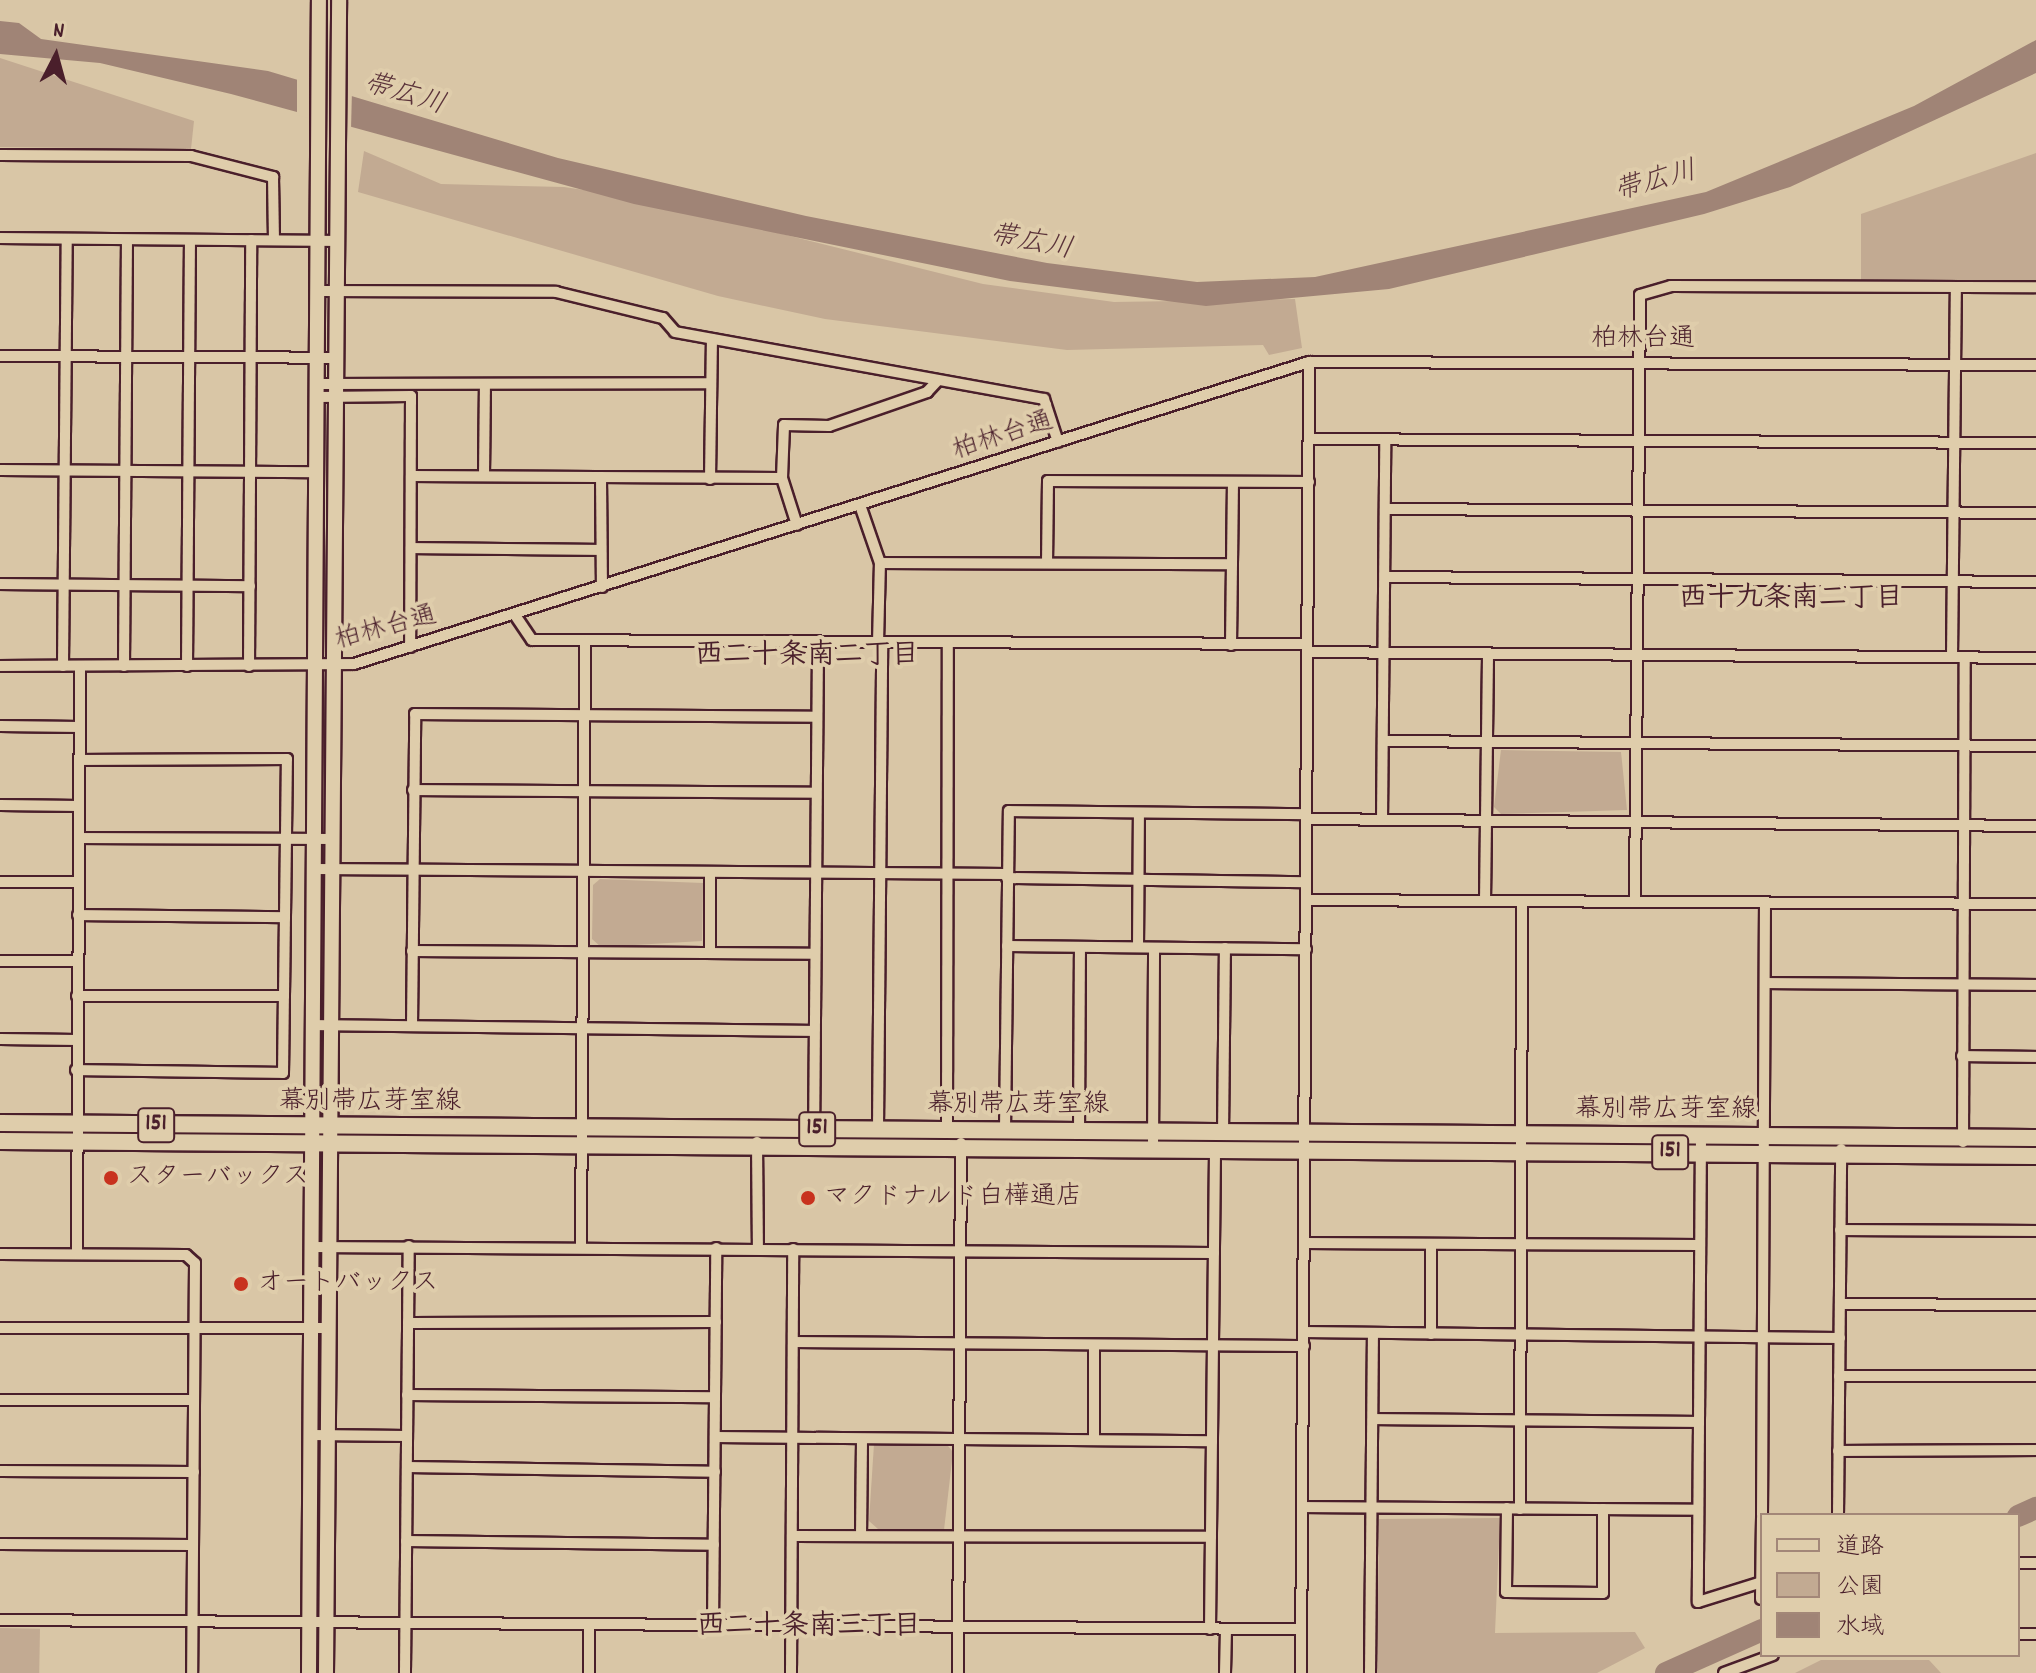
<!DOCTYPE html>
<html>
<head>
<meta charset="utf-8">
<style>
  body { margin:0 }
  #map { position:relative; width:2036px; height:1673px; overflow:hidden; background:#d9c6a6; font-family:Dekko,"Klee One",sans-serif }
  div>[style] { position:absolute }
  .green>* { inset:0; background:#c2aa92; transform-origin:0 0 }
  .water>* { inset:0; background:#a08476 }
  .pier>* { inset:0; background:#d9c6a6 }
  .river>* { height:22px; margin:-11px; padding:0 11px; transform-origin:11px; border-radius:11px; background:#a08476 }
  .roads { filter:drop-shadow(2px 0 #4a1f2b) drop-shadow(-2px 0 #4a1f2b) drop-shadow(0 2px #4a1f2b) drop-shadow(0 -2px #4a1f2b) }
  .minor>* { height:10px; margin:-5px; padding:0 5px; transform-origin:5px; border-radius:5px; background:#dfcdab }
  .tertiary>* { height:14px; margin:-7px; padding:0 7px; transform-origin:7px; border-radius:7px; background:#dfcdab }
  .primary>* { height:16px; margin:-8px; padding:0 8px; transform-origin:8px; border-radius:8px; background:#dfcdab }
  .dots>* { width:22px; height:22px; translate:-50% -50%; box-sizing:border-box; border:4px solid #dfcdab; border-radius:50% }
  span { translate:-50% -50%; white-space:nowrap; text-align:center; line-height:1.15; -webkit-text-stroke:8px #dfcdab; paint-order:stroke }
  .shield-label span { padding:2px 6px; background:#dfcdab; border:2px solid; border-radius:6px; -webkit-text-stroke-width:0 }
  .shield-label { font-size:24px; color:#4a1f2b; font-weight:700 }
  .street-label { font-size:26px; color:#4a1f2b }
  .poi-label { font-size:26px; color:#4a1f2b }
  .left { translate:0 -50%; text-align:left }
  .water-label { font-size:28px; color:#5b333a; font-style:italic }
  .neighbourhood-label { font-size:28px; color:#4a1f2b; font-weight:700 }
  .legend { position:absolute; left:1760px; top:1513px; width:260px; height:144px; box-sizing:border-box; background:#dfcdab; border:2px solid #a38778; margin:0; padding:10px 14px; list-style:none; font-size:24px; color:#4a1f2b }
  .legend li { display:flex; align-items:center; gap:16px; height:40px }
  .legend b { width:40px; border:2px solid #a38778 }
  .north { position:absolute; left:16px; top:16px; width:80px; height:80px; -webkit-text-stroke:6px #dfcdab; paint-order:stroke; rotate:6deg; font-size:22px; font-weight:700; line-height:32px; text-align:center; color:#4a1f2b }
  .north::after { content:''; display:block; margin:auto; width:28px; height:36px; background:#4a1f2b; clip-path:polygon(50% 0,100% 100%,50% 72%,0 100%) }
</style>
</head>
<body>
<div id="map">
  <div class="green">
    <i style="clip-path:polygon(0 58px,194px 121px,191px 149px,0 147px)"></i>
    <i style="clip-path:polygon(364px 151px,441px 184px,564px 187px,638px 198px,983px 284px,1114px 302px,1295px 299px,1302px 348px,1269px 355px,1263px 345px,1067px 350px,825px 319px,718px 296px,358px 192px)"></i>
    <i style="clip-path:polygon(2036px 153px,2036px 282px,1861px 280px,1861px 214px)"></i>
    <i style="clip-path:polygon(1501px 750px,1621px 752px,1627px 810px,1501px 814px,1494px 807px)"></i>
    <i style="clip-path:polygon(600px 879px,703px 883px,702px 941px,601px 947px,592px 939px,593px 885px)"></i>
    <i style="clip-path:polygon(874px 1444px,948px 1446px,953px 1452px,944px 1530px,878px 1529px,869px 1521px)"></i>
    <i style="clip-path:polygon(1500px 1518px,1495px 1633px,1635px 1632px,1645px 1648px,1597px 1673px,1377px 1673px,1379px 1519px)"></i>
    <i style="left:0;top:1628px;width:40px;height:45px;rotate:1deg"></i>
    <i style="clip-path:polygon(1821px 1660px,1929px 1660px,1941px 1673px,1795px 1673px)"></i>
  </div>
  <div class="water">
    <i style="clip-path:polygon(0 21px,19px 23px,41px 39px,268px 71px,558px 158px,806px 216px,1047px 263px,1197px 282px,1315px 277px,1706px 192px,1914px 106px,2036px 40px,2036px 73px,1790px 187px,1704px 214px,1389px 289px,1206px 306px,1010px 281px,634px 204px,231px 94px,100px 63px,0 54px)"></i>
  </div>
  <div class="pier">
    <i style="clip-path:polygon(297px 75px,352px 90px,351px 129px,297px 115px)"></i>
  </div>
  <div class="river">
    <i style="left:2018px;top:1516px;width:20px;rotate:-24deg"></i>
    <i style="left:1666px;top:1673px;width:105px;rotate:-24.1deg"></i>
  </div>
  <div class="roads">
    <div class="minor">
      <i style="left:0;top:155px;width:191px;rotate:0.3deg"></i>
      <i style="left:191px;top:156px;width:85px;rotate:14.4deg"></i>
      <i style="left:273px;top:177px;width:63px;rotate:89.1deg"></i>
      <i style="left:0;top:238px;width:337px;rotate:0.5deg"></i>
      <i style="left:319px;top:291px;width:237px;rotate:0.2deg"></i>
      <i style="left:556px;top:292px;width:110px;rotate:13.7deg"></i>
      <i style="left:663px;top:318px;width:18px;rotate:49deg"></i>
      <i style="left:675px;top:332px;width:375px;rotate:10.3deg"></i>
      <i style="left:1044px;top:399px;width:45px;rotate:72deg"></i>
      <i style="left:0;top:356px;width:335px;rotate:0.3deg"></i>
      <i style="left:318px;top:384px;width:392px;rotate:-0.1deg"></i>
      <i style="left:318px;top:397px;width:93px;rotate:-0.6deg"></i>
      <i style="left:411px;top:396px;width:251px;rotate:90.2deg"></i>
      <i style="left:1309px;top:439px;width:727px;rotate:0.32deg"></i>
      <i style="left:0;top:470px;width:317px;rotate:0.4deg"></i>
      <i style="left:411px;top:476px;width:371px;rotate:0.3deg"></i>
      <i style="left:782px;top:478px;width:49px;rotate:72.3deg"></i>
      <i style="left:484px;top:476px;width:92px;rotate:-89.4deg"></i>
      <i style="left:601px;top:477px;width:110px;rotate:89.5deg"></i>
      <i style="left:782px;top:478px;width:53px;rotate:-87.8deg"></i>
      <i style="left:784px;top:425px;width:45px;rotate:1.3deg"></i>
      <i style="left:829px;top:426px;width:104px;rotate:-19.1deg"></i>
      <i style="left:927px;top:392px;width:16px;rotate:-47deg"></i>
      <i style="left:710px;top:479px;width:140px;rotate:-89.2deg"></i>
      <i style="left:860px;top:505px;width:61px;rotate:71deg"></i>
      <i style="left:880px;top:563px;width:352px;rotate:0.2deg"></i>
      <i style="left:1385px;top:509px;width:651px;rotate:0.35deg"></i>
      <i style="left:411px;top:548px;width:190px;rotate:0.6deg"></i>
      <i style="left:1047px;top:563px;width:82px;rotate:-89.3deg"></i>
      <i style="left:1048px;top:481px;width:261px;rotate:0.2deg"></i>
      <i style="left:1385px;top:577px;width:651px;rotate:0.44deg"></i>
      <i style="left:0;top:584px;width:250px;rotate:0.5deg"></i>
      <i style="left:515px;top:615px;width:30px;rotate:56deg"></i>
      <i style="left:532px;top:640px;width:775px;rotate:0.3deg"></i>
      <i style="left:878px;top:643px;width:80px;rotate:-88.6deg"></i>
      <i style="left:1231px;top:645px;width:162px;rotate:-89.3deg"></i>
      <i style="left:1307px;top:652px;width:729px;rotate:0.47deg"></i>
      <i style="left:1952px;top:657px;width:370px;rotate:-89.4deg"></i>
      <i style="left:0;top:666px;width:354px;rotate:-0.3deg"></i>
      <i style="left:354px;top:664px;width:1002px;rotate:-17.55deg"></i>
      <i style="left:1309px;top:362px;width:727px;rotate:0.24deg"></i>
      <i style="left:63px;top:666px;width:427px;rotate:-89.5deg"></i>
      <i style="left:124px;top:666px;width:425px;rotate:-89.6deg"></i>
      <i style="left:187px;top:666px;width:426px;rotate:-89.6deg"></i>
      <i style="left:249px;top:666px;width:426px;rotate:-89.7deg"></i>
      <i style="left:0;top:726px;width:80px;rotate:0.7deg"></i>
      <i style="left:1383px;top:741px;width:653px;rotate:0.44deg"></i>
      <i style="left:413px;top:790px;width:403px;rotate:0.4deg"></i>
      <i style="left:0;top:805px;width:79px;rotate:0.7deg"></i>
      <i style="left:1306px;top:819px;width:730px;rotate:0.55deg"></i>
      <i style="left:1382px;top:820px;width:380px;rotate:-89.5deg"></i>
      <i style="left:79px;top:838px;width:253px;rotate:0.2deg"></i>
      <i style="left:315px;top:869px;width:692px;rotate:0.41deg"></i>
      <i style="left:710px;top:872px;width:81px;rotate:90deg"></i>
      <i style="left:1007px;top:878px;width:299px;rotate:0.8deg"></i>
      <i style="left:0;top:882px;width:78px"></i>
      <i style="left:1306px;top:900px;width:730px;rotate:0.31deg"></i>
      <i style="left:1485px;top:901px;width:247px;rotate:-89.3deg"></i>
      <i style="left:1635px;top:901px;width:606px;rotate:-89.53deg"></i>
      <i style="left:1640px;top:295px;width:32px;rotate:-16deg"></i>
      <i style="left:1671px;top:286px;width:365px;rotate:0.2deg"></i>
      <i style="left:78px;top:915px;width:207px;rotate:0.6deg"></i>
      <i style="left:285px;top:917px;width:158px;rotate:-89.3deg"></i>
      <i style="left:287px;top:759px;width:208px;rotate:179.7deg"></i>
      <i style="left:1007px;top:946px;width:299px;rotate:0.6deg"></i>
      <i style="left:1138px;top:947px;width:134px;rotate:-89.6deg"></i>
      <i style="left:412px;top:951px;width:402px;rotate:0.4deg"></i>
      <i style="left:0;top:961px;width:77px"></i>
      <i style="left:1765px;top:983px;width:271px;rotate:0.4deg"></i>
      <i style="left:77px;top:996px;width:207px"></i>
      <i style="left:284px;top:996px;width:79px;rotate:-89.3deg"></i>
      <i style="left:313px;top:1025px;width:501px;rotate:0.69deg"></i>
      <i style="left:412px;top:1026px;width:312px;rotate:-89.4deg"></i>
      <i style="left:415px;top:714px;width:401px;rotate:0.4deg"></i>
      <i style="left:0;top:1039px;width:77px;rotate:0.7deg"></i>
      <i style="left:1962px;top:1056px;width:74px;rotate:0.8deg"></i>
      <i style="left:76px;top:1070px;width:207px;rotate:0.8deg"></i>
      <i style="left:283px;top:1073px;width:77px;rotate:-89.3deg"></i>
      <i style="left:878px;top:1128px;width:485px;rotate:-89.5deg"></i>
      <i style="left:947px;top:1130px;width:487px;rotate:-89.9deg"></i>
      <i style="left:1005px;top:1130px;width:319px;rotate:-89.3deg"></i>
      <i style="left:1009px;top:811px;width:297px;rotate:0.6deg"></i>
      <i style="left:1079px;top:1131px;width:184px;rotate:-89.7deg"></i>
      <i style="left:1223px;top:1134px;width:186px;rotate:-89.4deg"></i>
      <i style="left:1701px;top:1135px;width:467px;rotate:90.4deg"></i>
      <i style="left:1698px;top:1602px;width:67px;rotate:-17.4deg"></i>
      <i style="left:757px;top:1142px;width:106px;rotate:89.5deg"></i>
      <i style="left:1963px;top:1142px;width:485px;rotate:-89.8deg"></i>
      <i style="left:814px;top:1145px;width:502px;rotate:-89.54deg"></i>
      <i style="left:1153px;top:1149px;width:201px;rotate:-89.7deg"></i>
      <i style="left:1840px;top:1230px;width:196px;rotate:0.3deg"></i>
      <i style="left:1304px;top:1243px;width:396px;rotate:0.3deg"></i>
      <i style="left:1431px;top:1245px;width:89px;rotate:90deg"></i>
      <i style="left:311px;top:1247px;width:903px;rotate:0.38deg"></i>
      <i style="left:581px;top:1247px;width:606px;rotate:-89.62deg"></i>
      <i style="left:0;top:1254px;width:186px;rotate:0.3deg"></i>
      <i style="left:186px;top:1255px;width:12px;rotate:42deg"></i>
      <i style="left:195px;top:1263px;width:410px;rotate:90.4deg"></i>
      <i style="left:77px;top:1254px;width:588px;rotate:-89.71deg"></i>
      <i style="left:1840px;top:1304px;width:196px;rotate:0.3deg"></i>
      <i style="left:408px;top:1323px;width:308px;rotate:-0.2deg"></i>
      <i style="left:0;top:1328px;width:329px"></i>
      <i style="left:1303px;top:1332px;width:537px;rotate:0.64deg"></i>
      <i style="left:793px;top:1342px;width:511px;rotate:0.45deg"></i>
      <i style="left:1839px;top:1376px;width:197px"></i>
      <i style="left:407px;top:1395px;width:308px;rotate:0.4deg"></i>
      <i style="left:0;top:1400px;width:194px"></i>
      <i style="left:1373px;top:1419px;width:325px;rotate:0.5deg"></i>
      <i style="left:311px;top:1435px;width:96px;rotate:0.6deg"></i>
      <i style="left:715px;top:1437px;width:497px;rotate:0.5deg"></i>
      <i style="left:1094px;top:1440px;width:94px;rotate:-90deg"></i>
      <i style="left:1838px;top:1451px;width:198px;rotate:-0.3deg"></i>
      <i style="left:407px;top:1467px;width:308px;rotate:0.9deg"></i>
      <i style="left:0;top:1471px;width:194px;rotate:0.3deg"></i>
      <i style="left:1303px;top:1507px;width:395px;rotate:0.4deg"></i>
      <i style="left:1507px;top:1508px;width:84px;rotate:90.7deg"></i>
      <i style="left:1506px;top:1592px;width:97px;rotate:0.6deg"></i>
      <i style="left:1603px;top:1593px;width:84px;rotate:-90deg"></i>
      <i style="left:1520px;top:1509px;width:607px;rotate:-89.81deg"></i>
      <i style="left:1762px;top:1515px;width:612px;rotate:-89.72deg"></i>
      <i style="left:1838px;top:1515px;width:366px;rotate:-89.5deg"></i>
      <i style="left:792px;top:1536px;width:419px;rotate:0.1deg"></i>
      <i style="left:861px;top:1536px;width:97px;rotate:-89.4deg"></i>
      <i style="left:406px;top:1541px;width:308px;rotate:0.7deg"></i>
      <i style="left:0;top:1544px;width:193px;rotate:0.3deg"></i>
      <i style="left:2018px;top:1563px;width:18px"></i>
      <i style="left:1761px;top:1599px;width:81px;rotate:-89.3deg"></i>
      <i style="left:0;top:1620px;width:1301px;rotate:0.4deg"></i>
      <i style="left:713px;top:1626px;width:378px;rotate:-89.5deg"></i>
      <i style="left:1210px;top:1629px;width:481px;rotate:-89.4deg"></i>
      <i style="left:2018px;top:1634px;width:18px"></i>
      <i style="left:405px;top:1673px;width:427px;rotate:-89.5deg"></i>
      <i style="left:589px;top:1673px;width:48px;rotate:-90deg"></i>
      <i style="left:791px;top:1673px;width:424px;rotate:-89.7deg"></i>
      <i style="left:958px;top:1673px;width:530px;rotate:-89.68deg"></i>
      <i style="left:1225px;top:1673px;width:44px;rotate:-88.7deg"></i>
      <i style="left:1301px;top:1673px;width:1311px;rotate:-89.65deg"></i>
      <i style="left:1370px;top:1673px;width:340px;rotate:-89.5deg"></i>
      <i style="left:1724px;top:1673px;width:52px;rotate:-20.2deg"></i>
    </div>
    <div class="tertiary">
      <i style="left:309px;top:1673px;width:1673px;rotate:-89.66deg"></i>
      <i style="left:326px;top:1673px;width:1673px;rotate:-89.55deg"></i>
    </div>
    <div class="primary">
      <i style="left:0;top:1123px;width:2036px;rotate:0.42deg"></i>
      <i style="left:0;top:1141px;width:2036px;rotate:0.42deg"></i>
    </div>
  </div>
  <div class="dots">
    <i style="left:111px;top:1178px;background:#c8321e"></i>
    <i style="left:808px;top:1198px;background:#c8321e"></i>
    <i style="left:241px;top:1284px;background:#c8321e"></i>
  </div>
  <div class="shield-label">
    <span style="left:156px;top:1125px">151</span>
    <span style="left:817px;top:1129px">151</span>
    <span style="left:1670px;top:1152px">151</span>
  </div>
  <div class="street-label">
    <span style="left:1643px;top:340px">柏林台通</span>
    <span style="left:1003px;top:437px;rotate:-18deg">柏林台通</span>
    <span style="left:386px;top:629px;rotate:-15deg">柏林台通</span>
    <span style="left:370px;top:1103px">幕別帯広芽室線</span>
    <span style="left:1018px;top:1106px">幕別帯広芽室線</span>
    <span style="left:1666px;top:1111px">幕別帯広芽室線</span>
  </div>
  <div class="poi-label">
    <span class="left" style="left:127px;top:1178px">スターバックス</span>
    <span class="left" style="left:824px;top:1198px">マクドナルド白樺通店</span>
    <span class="left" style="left:257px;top:1284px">オートバックス</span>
  </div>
  <div class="water-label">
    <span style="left:404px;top:96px;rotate:17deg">帯広川</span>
    <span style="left:1656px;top:183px;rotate:-15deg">帯広川</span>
    <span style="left:1031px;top:244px;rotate:11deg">帯広川</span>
  </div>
  <div class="neighbourhood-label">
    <span style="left:1791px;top:600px">西十九条南二丁目</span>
    <span style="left:807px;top:657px">西二十条南二丁目</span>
    <span style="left:809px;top:1628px">西二十条南三丁目</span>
  </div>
  <ul class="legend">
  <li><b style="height:10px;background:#dfcdab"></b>道路</li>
  <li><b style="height:22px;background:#c2aa92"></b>公園</li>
  <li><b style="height:22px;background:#a08476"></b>水域</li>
  </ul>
  <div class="north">N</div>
</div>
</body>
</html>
